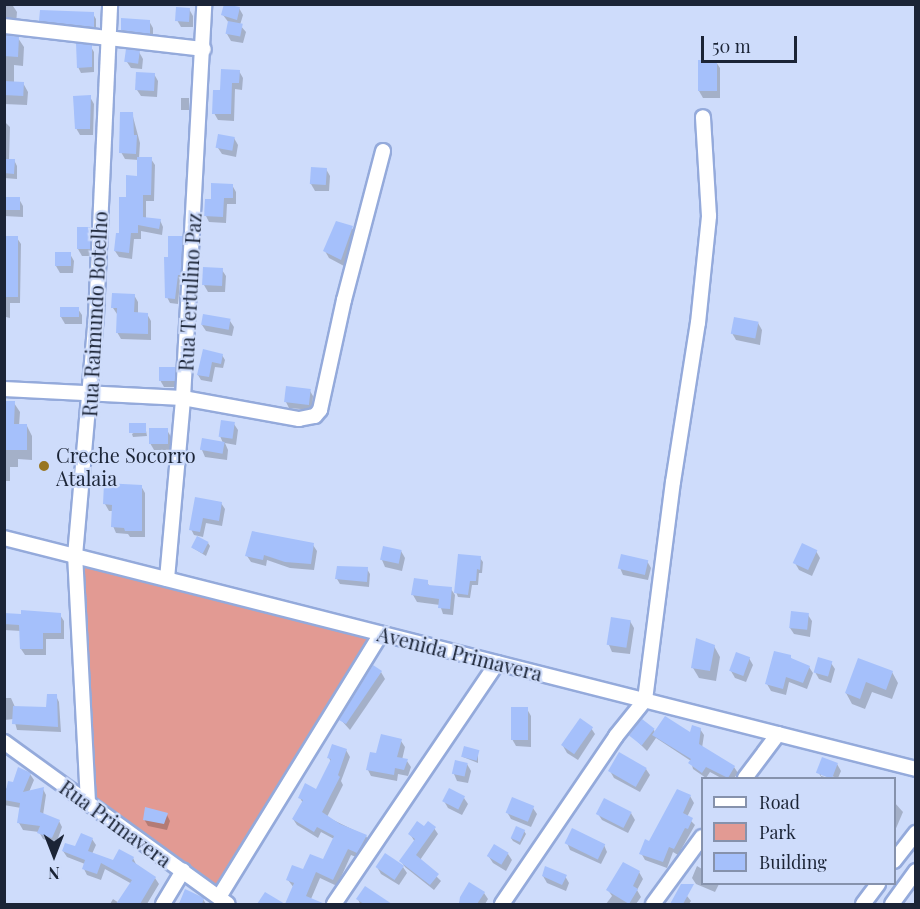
<!DOCTYPE html>
<html>
<head>
<meta charset="utf-8">
<style>
  body { margin:0 }
  #map { position:relative; width:920px; height:909px; overflow:hidden; background:#cedcfb; font-family:"Playfair Display",serif }
  div>[style] { position:absolute }
  .green>* { inset:0; background:#e29a93 }
  .shadow>* { inset:0; background:#0003; transform-origin:0 0 }
  .building>* { inset:0; background:#a5c0fb; transform-origin:0 0 }
  .roads { filter:drop-shadow(2px 0 #94aadb) drop-shadow(-2px 0 #94aadb) drop-shadow(0 2px #94aadb) drop-shadow(0 -2px #94aadb) }
  .minor>* { height:14px; margin:-7px; padding:0 7px; transform-origin:7px; border-radius:7px; background:#fff }
  .dots>* { width:16px; height:16px; translate:-50% -50%; box-sizing:border-box; border:3px solid #cedcfb; border-radius:50% }
  span { translate:-50% -50%; white-space:nowrap; text-align:center; line-height:1.15; -webkit-text-stroke:4.5px #cedcfb; paint-order:stroke }
  .street-label { font-size:20px; color:#1b2436 }
  .poi-label { font-size:20px; color:#1b2436 }
  .left { translate:0 -50%; text-align:left }
  .frame { position:absolute; inset:0; border:6px solid #1b2436; pointer-events:none }
  .legend { position:absolute; left:701px; top:777px; width:195px; height:108px; box-sizing:border-box; background:#cedcfb; border:2px solid #8692ac; margin:0; padding:8px 10px; list-style:none; font-size:18px; color:#1b2436 }
  .legend li { display:flex; align-items:center; gap:12px; height:30px }
  .legend b { width:30px; border:2px solid #8692ac }
  .north { position:absolute; left:24px; top:825px; width:60px; height:60px; -webkit-text-stroke:4px #cedcfb; paint-order:stroke; rotate:180deg; font-size:16px; font-weight:700; line-height:24px; text-align:center; color:#1b2436 }
  .north::after { content:''; display:block; margin:auto; width:21px; height:27px; background:#1b2436; clip-path:polygon(50% 0,100% 100%,50% 72%,0 100%) }
  .scale { position:absolute; left:701px; top:36px; width:96px; height:27px; box-sizing:border-box; border:3px solid #1b2436; border-top:0; padding-left:8px; font-size:18px; line-height:21px; white-space:nowrap; color:#1b2436; -webkit-text-stroke:4px #cedcfb; paint-order:stroke }
</style>
</head>
<body>
<div id="map">
  <div class="green">
    <i style="clip-path:polygon(75px 556px,381px 634px,219px 897px,96px 808px)"></i>
  </div>
  <div class="shadow">
    <i style="clip-path:polygon(4px 5px,13px 6px,17px 12px,16px 24px,4px 25px)"></i>
    <i style="clip-path:polygon(239px 8px,243px 15px,240px 25px,246px 32px,243px 43px,231px 41px,227px 34px,229px 23px,223px 15px)"></i>
    <i style="clip-path:polygon(189px 9px,193px 16px,193px 27px,181px 27px,177px 20px)"></i>
    <i style="clip-path:polygon(93px 14px,96px 19px,96px 32px,44px 26px,41px 21px)"></i>
    <i style="clip-path:polygon(149px 21px,153px 28px,153px 40px,126px 37px,122px 30px)"></i>
    <i style="clip-path:polygon(4px 35px,18px 38px,24px 47px,23px 66px,14px 65px,14px 83px,23px 83px,28px 92px,27px 105px,4px 104px)"></i>
    <i style="clip-path:polygon(91px 47px,94px 52px,94px 72px,81px 73px,78px 67px)"></i>
    <i style="clip-path:polygon(139px 52px,143px 59px,142px 69px,131px 68px,127px 62px)"></i>
    <i style="clip-path:polygon(716px 62px,720px 68px,720px 98px,703px 98px,699px 91px)"></i>
    <i style="clip-path:polygon(239px 71px,243px 78px,242px 90px,235px 89px,234px 121px,218px 120px,214px 113px,221px 91px)"></i>
    <i style="clip-path:polygon(154px 74px,158px 81px,157px 97px,141px 96px,137px 90px)"></i>
    <i style="clip-path:polygon(90px 97px,94px 104px,93px 135px,80px 135px,76px 128px)"></i>
    <i style="left:181px;top:98px;width:8px;height:12px"></i>
    <i style="clip-path:polygon(132px 113px,140px 143px,139px 158px,151px 159px,155px 165px,154px 201px,146px 201px,146px 219px,160px 220px,163px 227px,162px 235px,141px 231px,141px 239px,134px 239px,132px 259px,119px 257px,115px 251px,127px 199px,138px 177px,139px 160px,125px 159px,121px 152px)"></i>
    <i style="clip-path:polygon(4px 121px,10px 127px,9px 160px,14px 160px,17px 166px,17px 179px,4px 178px)"></i>
    <i style="clip-path:polygon(234px 138px,238px 145px,236px 157px,222px 154px,218px 148px)"></i>
    <i style="clip-path:polygon(326px 169px,330px 176px,329px 191px,315px 191px,311px 184px)"></i>
    <i style="clip-path:polygon(232px 185px,236px 192px,236px 204px,227px 204px,226px 223px,209px 222px,206px 216px,213px 201px)"></i>
    <i style="clip-path:polygon(4px 198px,19px 199px,23px 206px,23px 217px,4px 216px)"></i>
    <i style="clip-path:polygon(352px 228px,356px 234px,344px 266px,329px 258px,325px 251px)"></i>
    <i style="clip-path:polygon(89px 229px,93px 235px,93px 256px,82px 256px,78px 249px)"></i>
    <i style="clip-path:polygon(4px 237px,17px 238px,21px 244px,20px 303px,10px 303px,10px 318px,6px 317px,5px 349px)"></i>
    <i style="clip-path:polygon(182px 238px,185px 244px,183px 281px,180px 281px,178px 304px,170px 303px,167px 297px,169px 258px)"></i>
    <i style="clip-path:polygon(70px 254px,74px 261px,73px 273px,60px 273px,56px 266px)"></i>
    <i style="clip-path:polygon(222px 270px,226px 276px,225px 292px,208px 292px,204px 285px)"></i>
    <i style="clip-path:polygon(134px 295px,138px 302px,138px 314px,147px 314px,151px 321px,151px 340px,121px 339px,117px 332px,117px 314px,113px 308px)"></i>
    <i style="clip-path:polygon(78px 309px,82px 315px,82px 324px,65px 324px,61px 317px)"></i>
    <i style="clip-path:polygon(230px 321px,234px 327px,232px 336px,206px 331px,202px 325px)"></i>
    <i style="clip-path:polygon(758px 323px,762px 330px,760px 345px,736px 340px,732px 333px)"></i>
    <i style="clip-path:polygon(204px 351px,222px 355px,225px 360px,223px 368px,215px 367px,212px 382px,201px 380px,198px 375px)"></i>
    <i style="clip-path:polygon(175px 369px,179px 375px,178px 387px,164px 387px,160px 380px)"></i>
    <i style="clip-path:polygon(310px 391px,313px 396px,312px 410px,289px 408px,286px 402px)"></i>
    <i style="clip-path:polygon(4px 402px,14px 403px,20px 412px,19px 426px,27px 426px,32px 436px,32px 460px,18px 459px,18px 467px,10px 467px,10px 481px,4px 481px)"></i>
    <i style="clip-path:polygon(234px 424px,238px 430px,236px 445px,225px 443px,228px 450px,227px 460px,205px 457px,202px 450px,223px 443px,220px 436px)"></i>
    <i style="clip-path:polygon(145px 425px,147px 436px,133px 437px,132px 434px)"></i>
    <i style="clip-path:polygon(167px 430px,171px 437px,171px 450px,154px 450px,150px 443px)"></i>
    <i style="clip-path:polygon(141px 486px,145px 493px,145px 537px,130px 537px,128px 534px,116px 533px,113px 526px,113px 511px,109px 511px,105px 504px)"></i>
    <i style="clip-path:polygon(196px 499px,221px 503px,225px 509px,222px 526px,206px 523px,203px 537px,194px 535px,191px 529px)"></i>
    <i style="clip-path:polygon(208px 543px,210px 546px,206px 556px,193px 548px)"></i>
    <i style="clip-path:polygon(313px 545px,317px 551px,314px 570px,290px 568px,267px 560px,266px 566px,251px 562px,247px 556px)"></i>
    <i style="clip-path:polygon(401px 551px,405px 558px,402px 571px,385px 567px,382px 560px)"></i>
    <i style="clip-path:polygon(816px 551px,820px 558px,812px 576px,799px 570px,795px 563px)"></i>
    <i style="clip-path:polygon(480px 558px,483px 562px,482px 573px,479px 573px,478px 585px,472px 585px,470px 598px,458px 597px,456px 592px)"></i>
    <i style="clip-path:polygon(647px 561px,651px 568px,648px 580px,623px 575px,620px 568px)"></i>
    <i style="clip-path:polygon(367px 569px,370px 574px,369px 587px,340px 584px,337px 579px)"></i>
    <i style="clip-path:polygon(427px 582px,430px 587px,451px 589px,455px 595px,453px 615px,443px 614px,440px 605px,417px 602px,413px 595px)"></i>
    <i style="clip-path:polygon(4px 614px,60px 615px,64px 621px,64px 639px,46px 639px,46px 655px,25px 655px,21px 649px,21px 631px,4px 630px)"></i>
    <i style="clip-path:polygon(808px 615px,812px 621px,810px 637px,794px 634px,790px 628px)"></i>
    <i style="clip-path:polygon(630px 621px,634px 628px,630px 654px,612px 652px,609px 645px)"></i>
    <i style="clip-path:polygon(714px 646px,720px 657px,716px 681px,699px 678px,693px 668px)"></i>
    <i style="clip-path:polygon(790px 657px,793px 661px,809px 667px,813px 673px,807px 689px,789px 682px,786px 695px,771px 691px,767px 684px)"></i>
    <i style="clip-path:polygon(749px 658px,753px 665px,746px 682px,735px 678px,731px 671px)"></i>
    <i style="clip-path:polygon(859px 660px,892px 672px,898px 683px,892px 699px,872px 692px,865px 709px,852px 704px,846px 693px)"></i>
    <i style="clip-path:polygon(831px 663px,835px 669px,831px 683px,819px 679px,815px 672px)"></i>
    <i style="clip-path:polygon(381px 672px,385px 679px,350px 730px,341px 720px)"></i>
    <i style="clip-path:polygon(56px 696px,59px 702px,61px 732px,17px 730px,14px 719px,4px 720px,4px 698px,11px 698px,15px 707px,48px 709px)"></i>
    <i style="clip-path:polygon(527px 709px,531px 716px,531px 747px,516px 746px,512px 739px)"></i>
    <i style="clip-path:polygon(591px 728px,595px 734px,578px 760px,567px 753px,563px 746px)"></i>
    <i style="clip-path:polygon(700px 729px,704px 735px,702px 748px,734px 767px,738px 773px,734px 778px,721px 778px,710px 772px,706px 778px,693px 769px,691px 761px,656px 738px,647px 751px,631px 735px,654px 730px,655px 733px,691px 735px)"></i>
    <i style="clip-path:polygon(401px 741px,405px 747px,402px 760px,407px 761px,411px 767px,408px 776px,398px 774px,397px 781px,371px 776px,368px 770px,377px 755px)"></i>
    <i style="clip-path:polygon(346px 750px,350px 757px,341px 781px,343px 785px,327px 817px,366px 836px,370px 843px,361px 859px,351px 855px,337px 886px,320px 878px,311px 899px,316px 904px,287px 904px,294px 888px,288px 880px,323px 861px,334px 839px,321px 832px,318px 838px,297px 825px,293px 819px,303px 803px,300px 798px,316px 791px,331px 762px,329px 758px)"></i>
    <i style="clip-path:polygon(478px 751px,478px 763px,463px 757px)"></i>
    <i style="clip-path:polygon(467px 764px,471px 771px,468px 783px,457px 781px,454px 774px)"></i>
    <i style="clip-path:polygon(837px 764px,841px 771px,838px 778px,821px 773px,821px 776px,828px 778px,822px 778px,818px 772px)"></i>
    <i style="clip-path:polygon(646px 769px,650px 775px,640px 792px,614px 778px,610px 771px)"></i>
    <i style="clip-path:polygon(30px 774px,34px 780px,29px 792px,43px 789px,46px 795px,43px 815px,59px 821px,62px 827px,56px 844px,43px 839px,39px 832px,23px 830px,19px 823px,21px 808px,4px 805px,4px 790px)"></i>
    <i style="clip-path:polygon(690px 796px,694px 803px,687px 817px,695px 825px,678px 855px,673px 852px,667px 868px,645px 860px,641px 853px)"></i>
    <i style="clip-path:polygon(464px 798px,468px 804px,462px 815px,448px 808px,444px 801px)"></i>
    <i style="clip-path:polygon(894px 802px,903px 812px,894px 833px)"></i>
    <i style="clip-path:polygon(533px 808px,537px 814px,531px 827px,511px 819px,507px 812px)"></i>
    <i style="clip-path:polygon(631px 813px,635px 820px,628px 833px,602px 820px,598px 814px)"></i>
    <i style="clip-path:polygon(167px 815px,170px 821px,167px 830px,148px 826px,144px 819px)"></i>
    <i style="clip-path:polygon(425px 828px,434px 828px,438px 834px,420px 860px,441px 881px,434px 890px,405px 867px,401px 861px,415px 842px,410px 834px)"></i>
    <i style="clip-path:polygon(524px 831px,526px 834px,520px 845px,513px 841px,511px 838px)"></i>
    <i style="clip-path:polygon(92px 839px,96px 845px,92px 854px,114px 861px,133px 858px,136px 864px,155px 878px,159px 884px,147px 904px,110px 904px,113px 899px,119px 903px,132px 884px,105px 869px,101px 880px,87px 875px,84px 869px,85px 864px,67px 857px,63px 851px,76px 848px)"></i>
    <i style="clip-path:polygon(567px 843px,604px 845px,607px 852px,601px 864px,570px 850px)"></i>
    <i style="clip-path:polygon(508px 854px,512px 860px,506px 871px,493px 863px,489px 857px)"></i>
    <i style="clip-path:polygon(697px 866px,702px 869px,702px 884px,719px 884px,715px 892px,696px 884px,692px 878px)"></i>
    <i style="clip-path:polygon(377px 867px,403px 867px,407px 873px,399px 885px,381px 874px)"></i>
    <i style="clip-path:polygon(639px 872px,643px 879px,637px 890px,641px 897px,636px 904px,606px 904px,612px 896px,608px 890px)"></i>
    <i style="clip-path:polygon(543px 876px,565px 876px,569px 883px,566px 891px,547px 883px)"></i>
    <i style="clip-path:polygon(366px 888px,389px 904px,360px 904px,358px 899px)"></i>
    <i style="clip-path:polygon(186px 891px,203px 899px,206px 904px,179px 904px)"></i>
    <i style="clip-path:polygon(679px 891px,687px 896px,691px 901px,689px 904px,672px 904px)"></i>
    <i style="clip-path:polygon(484px 893px,488px 899px,485px 904px,459px 904px,461px 898px)"></i>
  </div>
  <div class="building">
    <i style="clip-path:polygon(224px 4px,240px 7px,237px 20px,221px 15px)"></i>
    <i style="left:176px;top:7px;width:14px;height:14px;rotate:4deg"></i>
    <i style="clip-path:polygon(40px 10px,94px 12px,94px 27px,39px 21px)"></i>
    <i style="clip-path:polygon(121px 18px,150px 20px,150px 34px,121px 30px)"></i>
    <i style="left:228px;top:21px;width:15px;height:13px;rotate:11deg"></i>
    <i style="clip-path:polygon(4px 35px,19px 37px,18px 57px,4px 56px)"></i>
    <i style="clip-path:polygon(76px 43px,92px 45px,92px 67px,77px 68px)"></i>
    <i style="left:126px;top:49px;width:14px;height:13px;rotate:8deg"></i>
    <i style="left:698px;top:60px;width:19px;height:31px"></i>
    <i style="clip-path:polygon(221px 69px,240px 70px,239px 83px,232px 83px,231px 114px,212px 114px,213px 90px,220px 90px)"></i>
    <i style="left:136px;top:72px;width:19px;height:18px;rotate:3deg"></i>
    <i style="left:4px;top:81px;width:20px;height:14px;rotate:3deg"></i>
    <i style="clip-path:polygon(91px 95px,90px 129px,75px 129px,73px 96px)"></i>
    <i style="clip-path:polygon(120px 112px,133px 112px,134px 135px,137px 135px,136px 154px,119px 153px)"></i>
    <i style="left:218px;top:134px;width:17px;height:14px;rotate:10deg"></i>
    <i style="clip-path:polygon(137px 157px,152px 157px,151px 195px,143px 195px,143px 217px,161px 219px,159px 229px,138px 225px,138px 233px,131px 233px,129px 253px,114px 251px,116px 233px,119px 233px,119px 197px,126px 197px,126px 175px,137px 176px)"></i>
    <i style="clip-path:polygon(4px 159px,15px 159px,14px 174px,4px 173px)"></i>
    <i style="left:311px;top:167px;width:16px;height:17px;rotate:4deg"></i>
    <i style="clip-path:polygon(211px 183px,233px 184px,233px 198px,224px 198px,223px 217px,204px 216px,205px 199px,211px 199px)"></i>
    <i style="left:4px;top:197px;width:16px;height:13px"></i>
    <i style="clip-path:polygon(336px 221px,353px 226px,341px 260px,323px 251px)"></i>
    <i style="left:77px;top:227px;width:13px;height:22px"></i>
    <i style="left:4px;top:236px;width:14px;height:61px"></i>
    <i style="clip-path:polygon(168px 236px,183px 236px,181px 275px,178px 275px,175px 299px,165px 298px,164px 257px,168px 257px)"></i>
    <i style="left:55px;top:252px;width:16px;height:14px"></i>
    <i style="left:203px;top:267px;width:20px;height:18px;rotate:3deg"></i>
    <i style="clip-path:polygon(112px 293px,135px 294px,134px 312px,148px 313px,148px 334px,116px 333px,117px 308px,111px 308px)"></i>
    <i style="left:60px;top:307px;width:19px;height:10px"></i>
    <i style="left:203px;top:314px;width:28px;height:11px;rotate:10deg"></i>
    <i style="left:734px;top:317px;width:25px;height:17px;rotate:11deg"></i>
    <i style="clip-path:polygon(203px 349px,223px 354px,221px 364px,212px 362px,209px 377px,197px 375px)"></i>
    <i style="left:159px;top:367px;width:17px;height:14px"></i>
    <i style="left:286px;top:386px;width:25px;height:16px;rotate:7deg"></i>
    <i style="clip-path:polygon(4px 401px,15px 401px,14px 424px,27px 424px,27px 450px,4px 450px)"></i>
    <i style="left:221px;top:420px;width:14px;height:17px;rotate:8deg"></i>
    <i style="left:146px;top:423px;width:10px;height:17px;rotate:90deg"></i>
    <i style="left:149px;top:428px;width:19px;height:16px"></i>
    <i style="left:202px;top:438px;width:23px;height:12px;rotate:10deg"></i>
    <i style="clip-path:polygon(104px 483px,142px 485px,142px 531px,125px 531px,124px 528px,111px 527px,112px 505px,103px 504px)"></i>
    <i style="clip-path:polygon(195px 497px,222px 502px,219px 521px,203px 518px,200px 532px,189px 530px)"></i>
    <i style="clip-path:polygon(252px 531px,314px 543px,311px 564px,285px 562px,264px 555px,263px 560px,245px 556px)"></i>
    <i style="left:197px;top:536px;width:13px;height:13px;rotate:27deg"></i>
    <i style="left:802px;top:543px;width:17px;height:22px;rotate:25deg"></i>
    <i style="left:383px;top:546px;width:19px;height:14px;rotate:12deg"></i>
    <i style="clip-path:polygon(458px 554px,481px 556px,480px 570px,477px 569px,476px 581px,470px 581px,468px 595px,454px 593px)"></i>
    <i style="left:621px;top:554px;width:28px;height:15px;rotate:13deg"></i>
    <i style="clip-path:polygon(337px 566px,368px 567px,367px 582px,335px 579px)"></i>
    <i style="clip-path:polygon(414px 578px,428px 580px,428px 585px,452px 587px,450px 609px,438px 608px,439px 599px,411px 595px)"></i>
    <i style="clip-path:polygon(21px 610px,61px 613px,61px 633px,43px 633px,43px 649px,20px 649px,19px 625px,4px 624px,4px 613px,21px 614px)"></i>
    <i style="left:791px;top:611px;width:18px;height:17px;rotate:6deg"></i>
    <i style="left:611px;top:617px;width:20px;height:28px;rotate:9deg"></i>
    <i style="clip-path:polygon(696px 638px,715px 645px,710px 671px,691px 668px)"></i>
    <i style="clip-path:polygon(774px 651px,791px 655px,791px 658px,810px 666px,803px 683px,786px 677px,783px 689px,765px 684px)"></i>
    <i style="left:736px;top:652px;width:15px;height:20px;rotate:20deg"></i>
    <i style="left:818px;top:657px;width:15px;height:16px;rotate:16deg"></i>
    <i style="clip-path:polygon(858px 658px,893px 671px,886px 690px,866px 682px,860px 699px,845px 693px)"></i>
    <i style="clip-path:polygon(373px 665px,382px 671px,346px 724px,339px 720px)"></i>
    <i style="clip-path:polygon(47px 694px,57px 694px,58px 727px,12px 724px,13px 706px,46px 707px)"></i>
    <i style="left:511px;top:707px;width:17px;height:33px"></i>
    <i style="clip-path:polygon(665px 716px,690px 732px,692px 725px,701px 728px,699px 744px,735px 766px,728px 778px,706px 767px,702px 773px,688px 763px,691px 759px,652px 735px)"></i>
    <i style="left:580px;top:718px;width:16px;height:33px;rotate:35deg"></i>
    <i style="left:642px;top:719px;width:16px;height:21px;rotate:38deg"></i>
    <i style="clip-path:polygon(381px 734px,402px 739px,397px 757px,408px 759px,404px 770px,395px 768px,394px 775px,366px 770px,370px 752px,376px 753px)"></i>
    <i style="clip-path:polygon(332px 744px,347px 749px,338px 775px,340px 777px,322px 812px,340px 824px,367px 835px,357px 853px,348px 849px,333px 880px,316px 872px,306px 896px,325px 904px,285px 904px,294px 883px,286px 880px,292px 865px,303px 869px,310px 854px,323px 859px,334px 836px,317px 827px,314px 832px,292px 819px,303px 800px,298px 798px,305px 783px,316px 789px,331px 759px,327px 758px)"></i>
    <i style="left:464px;top:746px;width:16px;height:11px;rotate:15deg"></i>
    <i style="left:619px;top:752px;width:32px;height:22px;rotate:30deg"></i>
    <i style="left:822px;top:757px;width:17px;height:17px;rotate:21deg"></i>
    <i style="left:455px;top:760px;width:13px;height:14px;rotate:13deg"></i>
    <i style="clip-path:polygon(18px 767px,31px 773px,23px 792px,44px 787px,40px 812px,60px 820px,52px 838px,37px 833px,40px 826px,17px 823px,20px 803px,4px 800px,8px 781px,13px 782px)"></i>
    <i style="left:449px;top:788px;width:18px;height:15px;rotate:27deg"></i>
    <i style="clip-path:polygon(677px 789px,691px 795px,683px 813px,693px 818px,688px 829px,685px 828px,674px 849px,669px 847px,663px 862px,639px 854px,645px 839px,649px 841px)"></i>
    <i style="left:512px;top:797px;width:24px;height:17px;rotate:22deg"></i>
    <i style="left:604px;top:798px;width:31px;height:18px;rotate:27deg"></i>
    <i style="clip-path:polygon(145px 807px,168px 813px,164px 824px,143px 820px)"></i>
    <i style="clip-path:polygon(417px 821px,424px 826px,428px 821px,436px 827px,416px 855px,439px 874px,430px 885px,399px 861px,415px 839px,408px 834px)"></i>
    <i style="left:516px;top:826px;width:10px;height:13px;rotate:24deg"></i>
    <i style="left:572px;top:828px;width:37px;height:17px;rotate:26deg"></i>
    <i style="clip-path:polygon(81px 833px,93px 838px,88px 851px,113px 860px,119px 849px,134px 857px,132px 861px,156px 877px,140px 904px,116px 904px,132px 880px,101px 863px,97px 874px,82px 869px,85px 860px,62px 851px,65px 843px,75px 846px)"></i>
    <i style="left:494px;top:844px;width:17px;height:14px;rotate:31deg"></i>
    <i style="left:385px;top:853px;width:23px;height:17px;rotate:34deg"></i>
    <i style="clip-path:polygon(623px 862px,640px 871px,633px 886px,638px 889px,629px 904px,606px 890px)"></i>
    <i style="clip-path:polygon(545px 866px,567px 875px,562px 885px,542px 876px)"></i>
    <i style="clip-path:polygon(469px 882px,485px 892px,477px 904px,459px 904px,460px 897px)"></i>
    <i style="clip-path:polygon(681px 884px,694px 884px,683px 904px,670px 904px)"></i>
    <i style="clip-path:polygon(365px 886px,392px 904px,364px 904px,356px 899px)"></i>
    <i style="clip-path:polygon(185px 889px,204px 898px,202px 904px,179px 904px)"></i>
    <i style="clip-path:polygon(265px 892px,285px 904px,257px 904px)"></i>
  </div>
  <div class="roads">
    <div class="minor">
      <i style="left:4px;top:26px;width:201px;rotate:6.6deg"></i>
      <i style="left:4px;top:389px;width:179px;rotate:2.9deg"></i>
      <i style="left:183px;top:398px;width:118px;rotate:10.3deg"></i>
      <i style="left:299px;top:419px;width:16px;rotate:-11deg"></i>
      <i style="left:315px;top:416px;width:8px;rotate:-50deg"></i>
      <i style="left:320px;top:410px;width:113px;rotate:-77.7deg"></i>
      <i style="left:344px;top:300px;width:154px;rotate:-75.3deg"></i>
      <i style="left:4px;top:538px;width:941px;rotate:14.21deg"></i>
      <i style="left:167px;top:579px;width:182px;rotate:-84.9deg"></i>
      <i style="left:183px;top:398px;width:395px;rotate:-86.9deg"></i>
      <i style="left:4px;top:742px;width:276px;rotate:35.9deg"></i>
      <i style="left:745px;top:778px;width:55px;rotate:-53.1deg"></i>
      <i style="left:88px;top:802px;width:246px;rotate:-93deg"></i>
      <i style="left:75px;top:556px;width:241px;rotate:-85deg"></i>
      <i style="left:96px;top:316px;width:312px;rotate:-87.4deg"></i>
      <i style="left:894px;top:861px;width:36px;rotate:-52deg"></i>
      <i style="left:219px;top:897px;width:309px;rotate:-58.4deg"></i>
      <i style="left:163px;top:904px;width:39px;rotate:-59deg"></i>
      <i style="left:334px;top:904px;width:291px;rotate:-55.9deg"></i>
      <i style="left:502px;top:904px;width:203px;rotate:-55.8deg"></i>
      <i style="left:616px;top:736px;width:46px;rotate:-51.1deg"></i>
      <i style="left:645px;top:700px;width:220px;rotate:-82.7deg"></i>
      <i style="left:673px;top:482px;width:161px;rotate:-81.1deg"></i>
      <i style="left:698px;top:323px;width:108px;rotate:-84.1deg"></i>
      <i style="left:709px;top:216px;width:99px;rotate:-93.5deg"></i>
      <i style="left:653px;top:904px;width:83px;rotate:-53.8deg"></i>
      <i style="left:863px;top:904px;width:25px;rotate:-53deg"></i>
      <i style="left:892px;top:904px;width:41px;rotate:-54deg"></i>
    </div>
  </div>
  <div class="dots">
    <i style="left:44px;top:466px;background:#98751f"></i>
  </div>
  <div class="street-label">
    <span style="left:189px;top:292px;rotate:-87deg">Rua Tertulino Paz</span>
    <span style="left:94px;top:314px;rotate:-87deg">Rua Raimundo Botelho</span>
    <span style="left:460px;top:653px;rotate:14deg">Avenida Primavera</span>
    <span style="left:116px;top:823px;rotate:36deg">Rua Primavera</span>
  </div>
  <div class="poi-label">
    <span class="left" style="left:56px;top:466px">Creche Socorro<br>Atalaia</span>
  </div>
  <div class="frame"></div>
  <ul class="legend">
  <li><b style="height:8px;background:#fff"></b>Road</li>
  <li><b style="height:16px;background:#e29a93"></b>Park</li>
  <li><b style="height:16px;background:#a5c0fb"></b>Building</li>
  </ul>
  <div class="north">N</div>
  <div class="scale">50 m</div>
</div>
</body>
</html>
